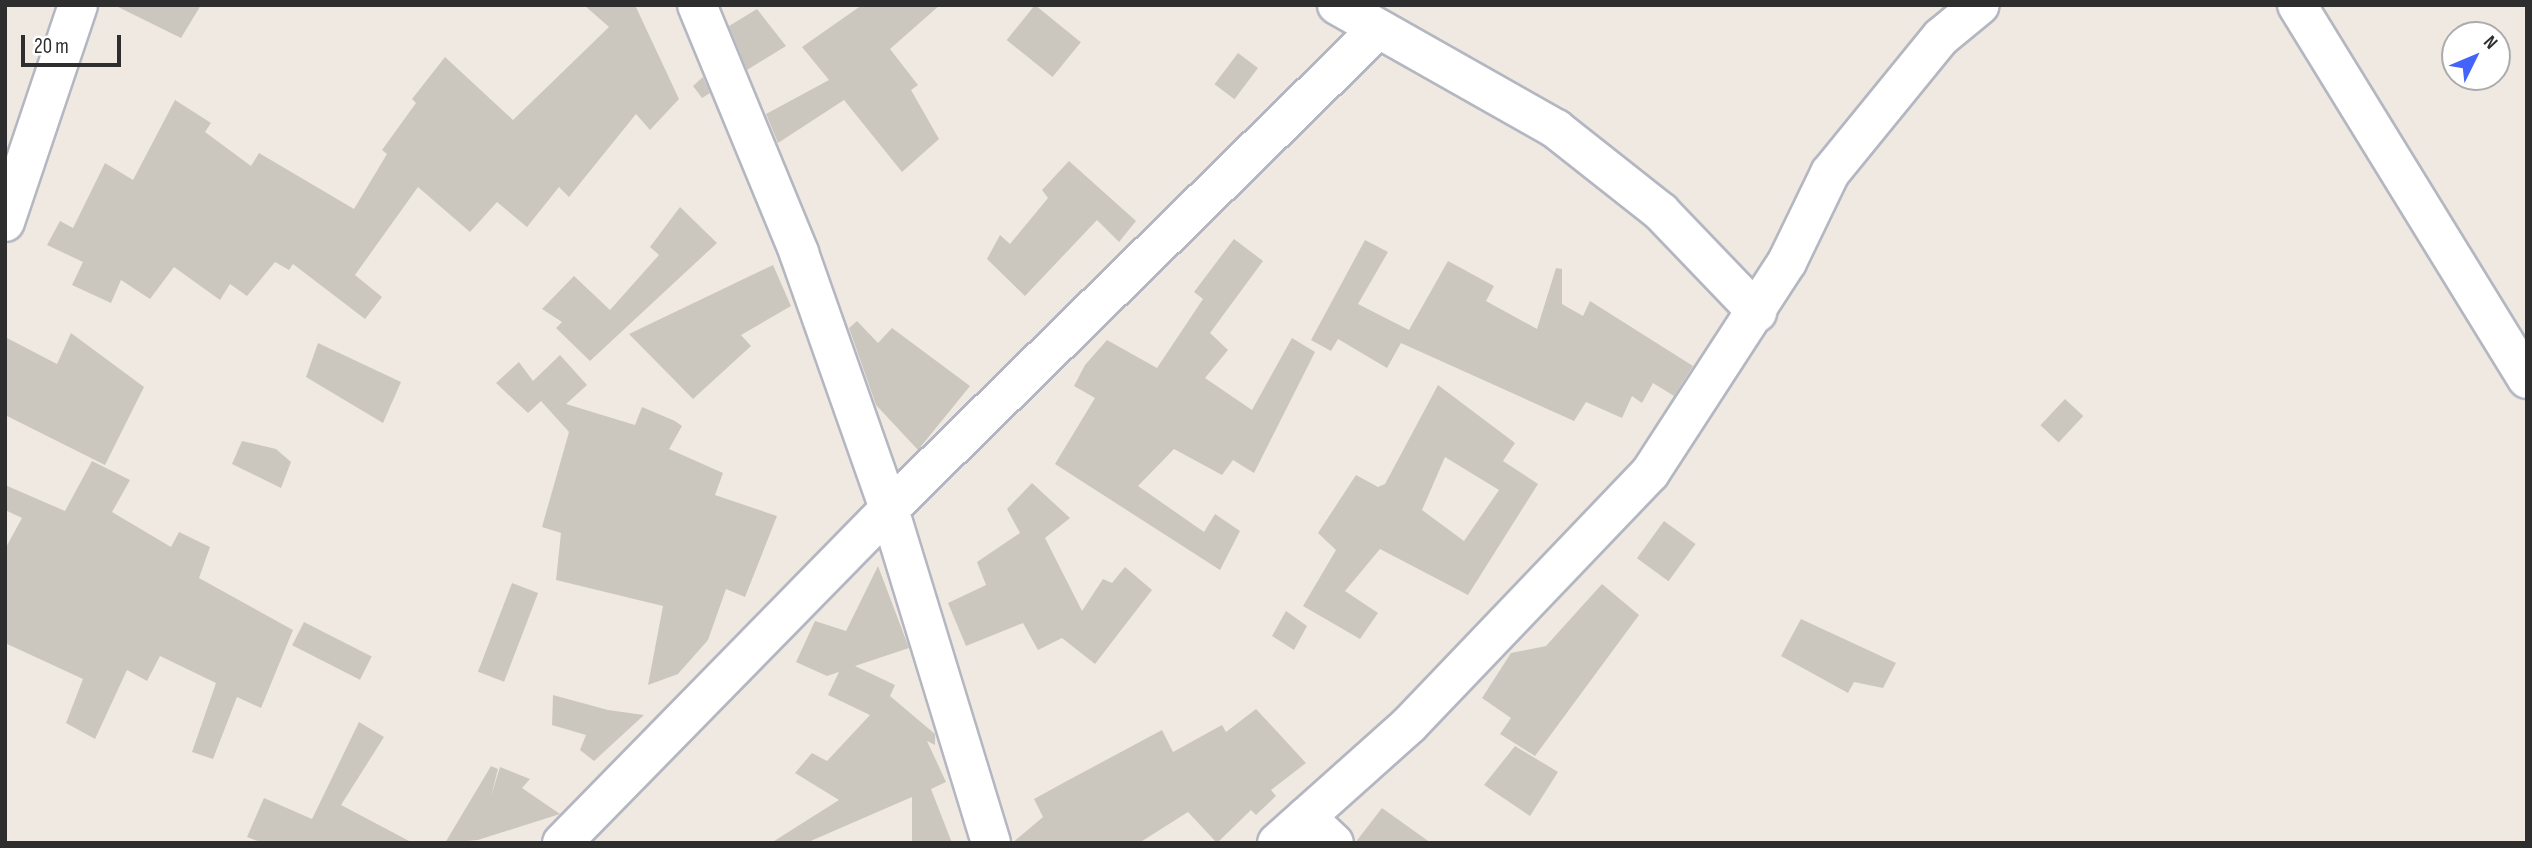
<!DOCTYPE html>
<html>
<head>
<meta charset="utf-8">
<style>
  body { margin:0 }
  #map { position:relative; width:2532px; height:848px; overflow:hidden; background:#efe9e1; font-family:"Sofia Sans Condensed",sans-serif }
  div>[style] { position:absolute }
  .building>* { inset:0; background:#cbc7bf; transform-origin:0 0 }
  .roads { filter:drop-shadow(2px 0 #b4b7c1) drop-shadow(-2px 0 #b4b7c1) drop-shadow(0 2px #b4b7c1) drop-shadow(0 -2px #b4b7c1) }
  .minor>* { height:38px; margin:-19px; padding:0 19px; transform-origin:19px; border-radius:19px; background:#fff }
  span { translate:-50% -50%; white-space:nowrap; text-align:center; line-height:1.15; -webkit-text-stroke:5px #fff; paint-order:stroke }
  .frame { position:absolute; inset:0; border:7px solid #2e2e2e; pointer-events:none }
  .north { position:absolute; left:2441px; top:21px; width:70px; height:70px; box-sizing:border-box; background:#fff; border:2px solid #ababab; border-radius:50%; rotate:47deg; font-size:19px; font-weight:700; line-height:28px; text-align:center; color:#2e2e2e }
  .north::after { content:''; display:block; margin:auto; width:24px; height:32px; background:#4264fb; clip-path:polygon(50% 0,100% 100%,50% 72%,0 100%) }
  .scale { position:absolute; left:21px; top:35px; width:100px; height:32px; box-sizing:border-box; border:4px solid #2e2e2e; border-top:0; padding-left:9px; font-size:21px; line-height:24px; white-space:nowrap; color:#2e2e2e; -webkit-text-stroke:5px #fff; paint-order:stroke }
</style>
</head>
<body>
<div id="map">
  <div class="building">
    <i style="clip-path:polygon(114px 5px,201px 5px,181px 38px)"></i>
    <i style="clip-path:polygon(584px 5px,635px 5px,679px 99px,650px 130px,636px 114px,569px 197px,559px 187px,527px 227px,497px 202px,470px 232px,418px 187px,355px 275px,382px 297px,365px 319px,293px 264px,289px 270px,275px 262px,247px 296px,230px 284px,220px 300px,174px 267px,150px 299px,121px 280px,111px 303px,72px 285px,83px 262px,47px 245px,60px 221px,73px 228px,105px 163px,133px 180px,175px 100px,211px 123px,205px 132px,251px 166px,259px 153px,354px 209px,387px 154px,382px 150px,416px 103px,412px 99px,445px 57px,513px 120px,609px 27px)"></i>
    <i style="clip-path:polygon(862px 5px,940px 5px,890px 49px,918px 85px,911px 90px,939px 139px,902px 172px,844px 100px,778px 143px,766px 114px,829px 80px,802px 47px)"></i>
    <i style="left:1035px;top:5px;width:59px;height:45px;rotate:39deg"></i>
    <i style="clip-path:polygon(757px 9px,786px 46px,747px 70px,729px 26px)"></i>
    <i style="left:1238px;top:53px;width:25px;height:39px;rotate:37deg"></i>
    <i style="clip-path:polygon(703px 77px,710px 93px,702px 98px,693px 86px)"></i>
    <i style="clip-path:polygon(1069px 161px,1136px 221px,1119px 242px,1097px 220px,1025px 296px,987px 259px,1000px 235px,1010px 244px,1048px 198px,1042px 190px)"></i>
    <i style="clip-path:polygon(680px 207px,717px 243px,590px 361px,556px 328px,562px 322px,542px 309px,574px 276px,610px 310px,659px 255px,650px 247px)"></i>
    <i style="clip-path:polygon(1234px 239px,1263px 261px,1210px 333px,1228px 350px,1205px 378px,1252px 410px,1292px 338px,1315px 352px,1254px 473px,1233px 460px,1222px 475px,1174px 449px,1138px 486px,1204px 532px,1215px 514px,1240px 531px,1220px 570px,1055px 464px,1095px 398px,1074px 386px,1085px 365px,1107px 340px,1157px 368px,1203px 299px,1194px 292px)"></i>
    <i style="clip-path:polygon(1365px 240px,1388px 252px,1358px 304px,1409px 330px,1448px 261px,1494px 286px,1486px 301px,1537px 329px,1556px 268px,1562px 269px,1562px 304px,1583px 316px,1590px 301px,1693px 366px,1674px 396px,1653px 383px,1642px 403px,1632px 396px,1622px 418px,1586px 402px,1574px 421px,1401px 343px,1387px 368px,1338px 339px,1331px 351px,1311px 340px)"></i>
    <i style="clip-path:polygon(773px 265px,791px 306px,741px 335px,751px 346px,693px 399px,629px 334px)"></i>
    <i style="clip-path:polygon(857px 321px,878px 343px,892px 328px,970px 386px,918px 450px,876px 405px,849px 328px)"></i>
    <i style="clip-path:polygon(71px 333px,144px 387px,105px 465px,5px 415px,5px 337px,57px 364px)"></i>
    <i style="clip-path:polygon(318px 343px,401px 382px,383px 423px,306px 377px)"></i>
    <i style="clip-path:polygon(560px 355px,587px 385px,566px 404px,635px 425px,642px 407px,675px 421px,682px 426px,669px 449px,723px 473px,715px 495px,777px 516px,745px 597px,726px 589px,708px 640px,678px 674px,648px 685px,663px 606px,556px 580px,561px 533px,542px 527px,569px 432px,541px 401px,528px 413px,496px 383px,519px 362px,533px 381px)"></i>
    <i style="clip-path:polygon(evenodd,1438px 385px,1515px 443px,1503px 461px,1538px 484px,1468px 595px,1380px 549px,1345px 591px,1378px 613px,1360px 639px,1303px 606px,1336px 550px,1318px 533px,1356px 475px,1378px 487px,1385px 484px,1438px 385px,1445px 457px,1499px 490px,1464px 541px,1422px 510px,1445px 457px)"></i>
    <i style="left:2065px;top:399px;width:25px;height:36px;rotate:43deg"></i>
    <i style="clip-path:polygon(242px 441px,276px 449px,291px 462px,281px 488px,232px 464px)"></i>
    <i style="clip-path:polygon(92px 461px,130px 480px,112px 512px,171px 547px,179px 532px,210px 547px,199px 578px,293px 630px,261px 708px,237px 697px,213px 759px,192px 752px,216px 683px,160px 656px,147px 681px,127px 670px,95px 739px,66px 723px,83px 679px,5px 643px,5px 549px,22px 518px,5px 510px,5px 485px,65px 511px)"></i>
    <i style="clip-path:polygon(1032px 483px,1070px 518px,1045px 538px,1082px 611px,1103px 579px,1112px 583px,1125px 567px,1152px 590px,1095px 664px,1062px 638px,1038px 650px,1023px 623px,966px 646px,948px 603px,986px 585px,977px 562px,1020px 533px,1007px 509px)"></i>
    <i style="left:1664px;top:521px;width:39px;height:46px;rotate:36deg"></i>
    <i style="clip-path:polygon(878px 566px,909px 648px,855px 666px,895px 685px,890px 696px,935px 734px,935px 745px,927px 741px,946px 782px,931px 789px,952px 843px,912px 843px,912px 797px,806px 843px,771px 843px,839px 800px,795px 773px,812px 753px,827px 761px,870px 715px,828px 695px,839px 672px,827px 676px,796px 662px,815px 621px,846px 631px)"></i>
    <i style="left:512px;top:583px;width:28px;height:95px;rotate:21deg"></i>
    <i style="clip-path:polygon(1602px 584px,1639px 615px,1535px 756px,1500px 734px,1511px 718px,1482px 698px,1511px 653px,1546px 646px)"></i>
    <i style="clip-path:polygon(1286px 611px,1307px 626px,1294px 650px,1272px 636px)"></i>
    <i style="clip-path:polygon(1801px 619px,1896px 663px,1883px 688px,1854px 682px,1848px 693px,1781px 656px)"></i>
    <i style="left:304px;top:622px;width:76px;height:26px;rotate:27deg"></i>
    <i style="clip-path:polygon(553px 695px,608px 710px,644px 715px,594px 761px,580px 750px,586px 735px,552px 725px)"></i>
    <i style="clip-path:polygon(1256px 709px,1306px 763px,1271px 790px,1276px 796px,1256px 815px,1251px 810px,1217px 843px,1188px 812px,1139px 843px,1012px 843px,1043px 817px,1034px 799px,1065px 782px,1162px 730px,1173px 752px,1222px 725px,1226px 732px)"></i>
    <i style="clip-path:polygon(359px 722px,384px 737px,341px 805px,413px 843px,263px 843px,247px 837px,264px 798px,312px 819px)"></i>
    <i style="clip-path:polygon(1515px 746px,1558px 772px,1530px 816px,1484px 785px)"></i>
    <i style="clip-path:polygon(491px 766px,498px 769px,491px 796px,500px 767px,530px 779px,522px 788px,560px 814px,478px 840px,445px 843px)"></i>
    <i style="clip-path:polygon(1382px 808px,1431px 843px,1355px 843px)"></i>
  </div>
  <div class="roads">
    <div class="minor">
      <i style="left:697px;top:5px;width:268px;rotate:67.6deg"></i>
      <i style="left:799px;top:253px;width:271px;rotate:70.6deg"></i>
      <i style="left:889px;top:509px;width:349px;rotate:73deg"></i>
      <i style="left:1337px;top:5px;width:252px;rotate:29.5deg"></i>
      <i style="left:1556px;top:129px;width:134px;rotate:38.3deg"></i>
      <i style="left:1661px;top:212px;width:139px;rotate:46.2deg"></i>
      <i style="left:2297px;top:5px;width:439px;rotate:58.4deg"></i>
      <i style="left:5px;top:222px;width:229px;rotate:-71.4deg"></i>
      <i style="left:1306px;top:817px;width:38px;rotate:43deg"></i>
      <i style="left:562px;top:843px;width:467px;rotate:-45.6deg"></i>
      <i style="left:889px;top:509px;width:681px;rotate:-44.46deg"></i>
      <i style="left:1277px;top:843px;width:178px;rotate:-41.8deg"></i>
      <i style="left:1410px;top:724px;width:347px;rotate:-46.3deg"></i>
      <i style="left:1650px;top:473px;width:252px;rotate:-57deg"></i>
      <i style="left:1787px;top:262px;width:99px;rotate:-64.2deg"></i>
      <i style="left:1830px;top:173px;width:176px;rotate:-50.8deg"></i>
      <i style="left:1941px;top:37px;width:50px;rotate:-39.4deg"></i>
    </div>
  </div>
  <div class="frame"></div>
  <div class="north">N</div>
  <div class="scale">20 m</div>
</div>
</body>
</html>
